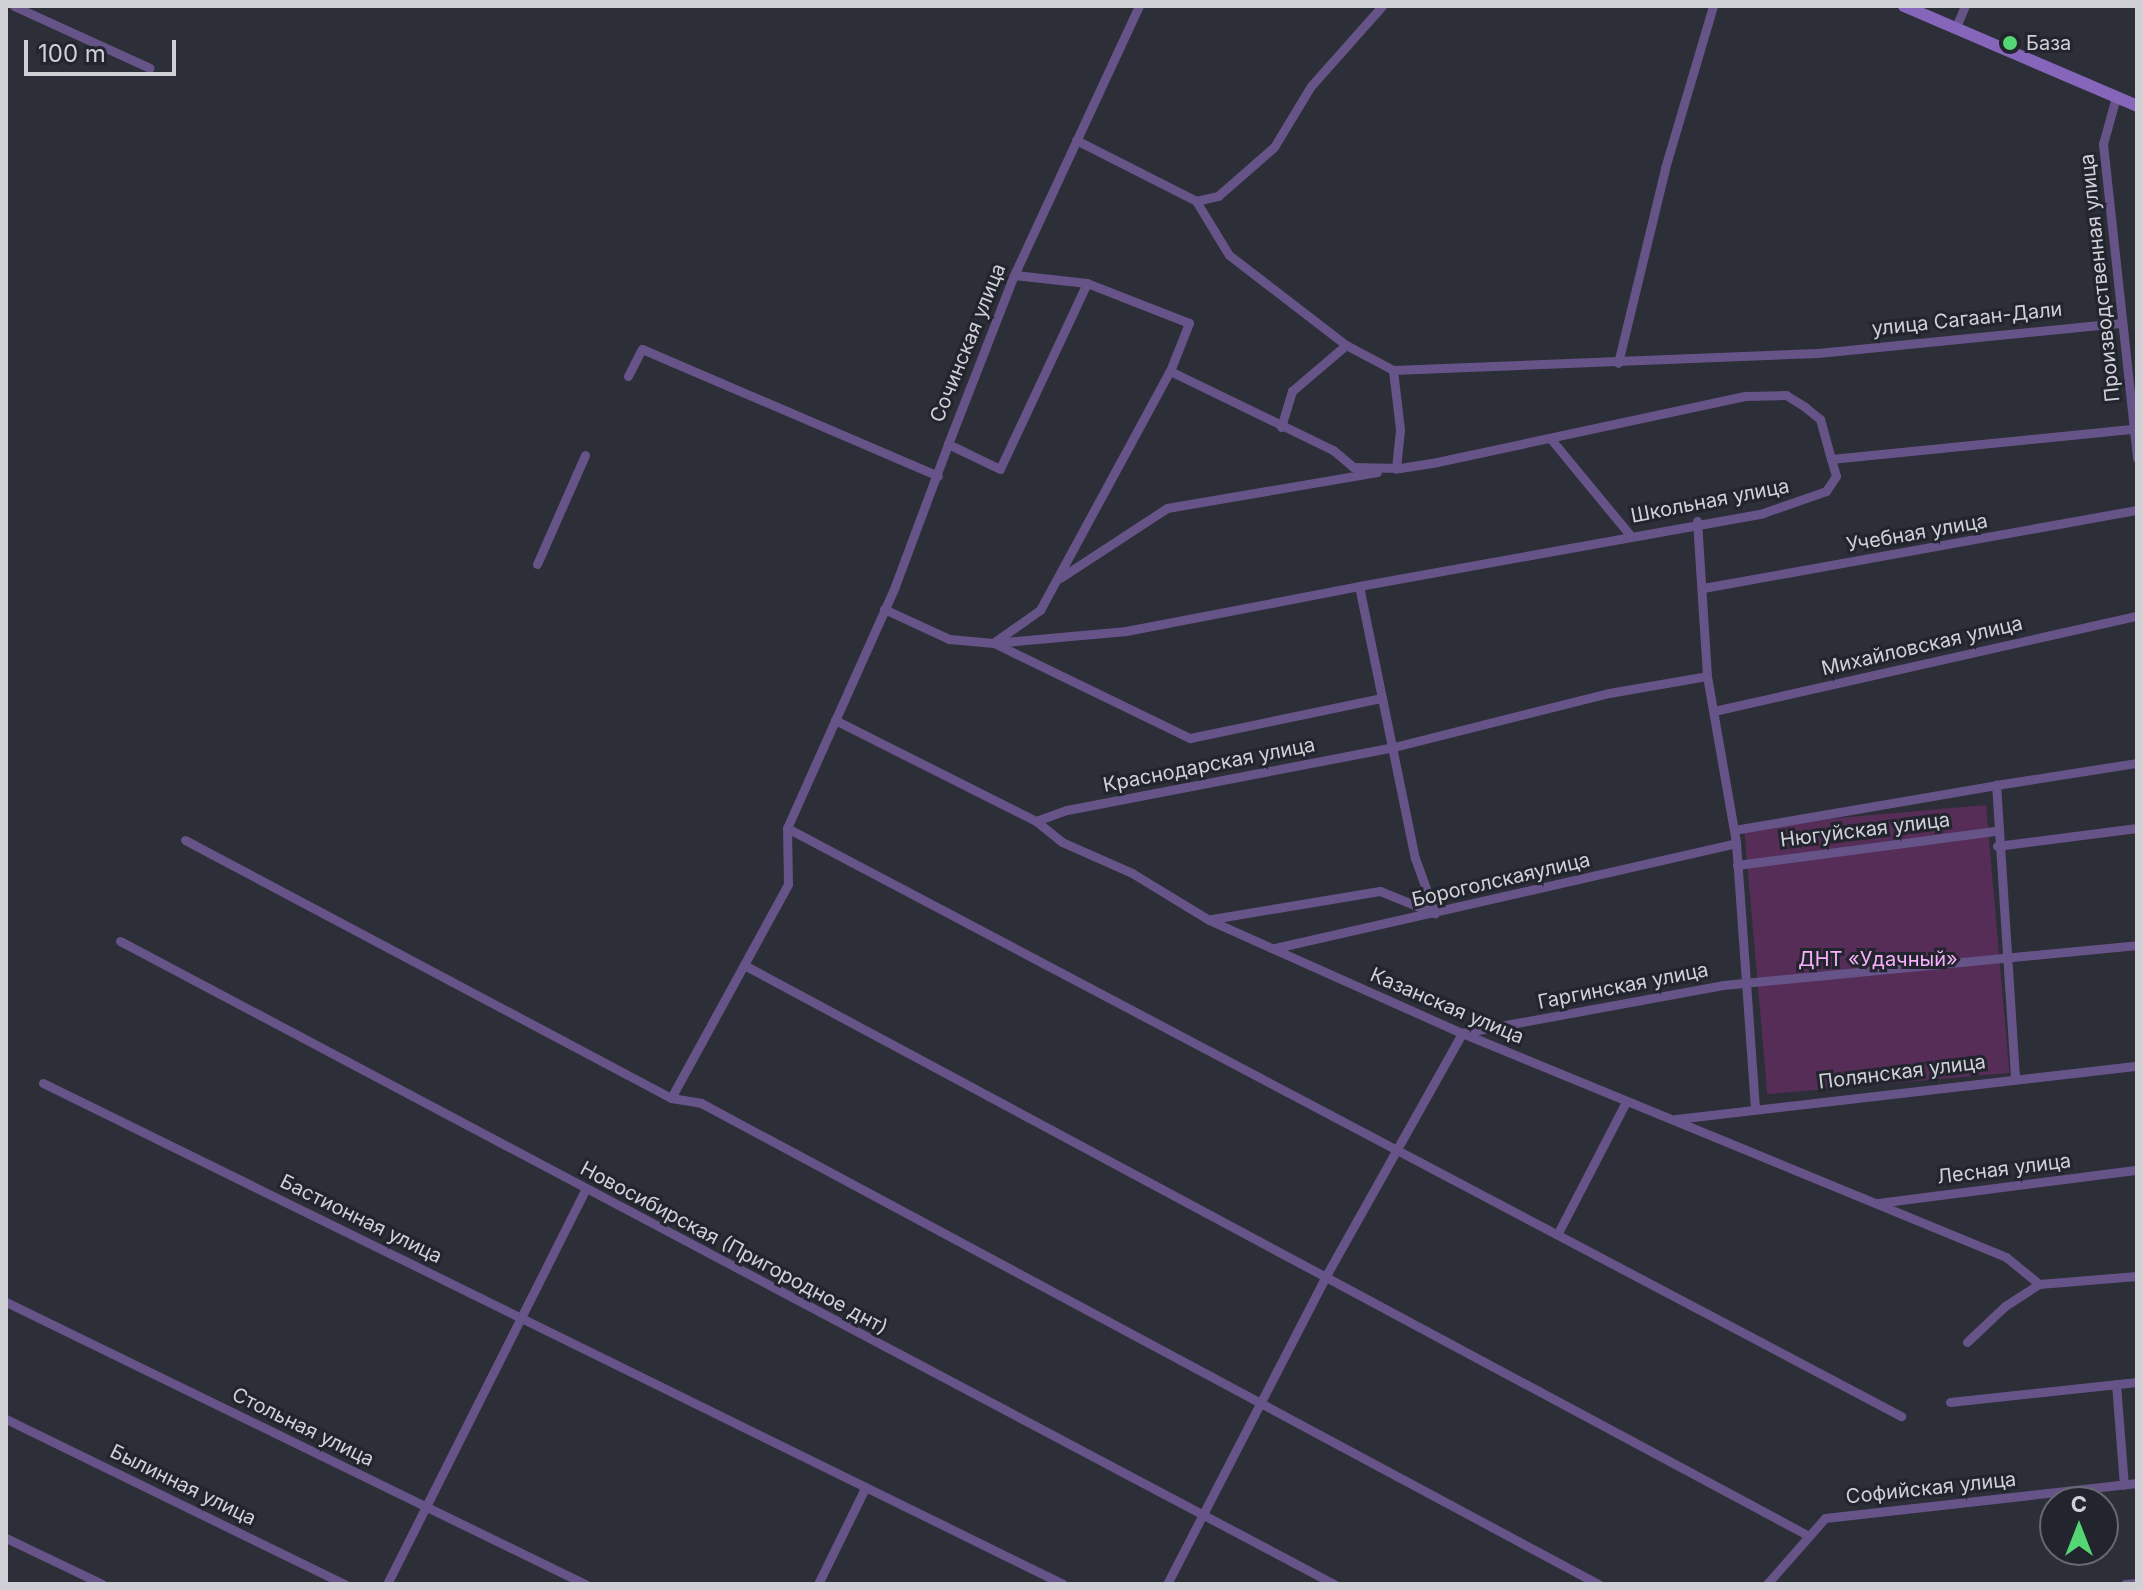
<!DOCTYPE html>
<html>
<head>
<meta charset="utf-8">
<style>
  body { margin:0 }
  #map { position:relative; width:2143px; height:1590px; overflow:hidden; background:#2c2e38; font-family:Inter,sans-serif }
  div>[style] { position:absolute }
  .green>* { inset:0; background:#552d57; transform-origin:0 0 }
  .minor>* { height:9px; margin:-4.5px; padding:0 4.5px; transform-origin:4.5px; border-radius:4.5px; background:#665388 }
  .secondary>* { height:12px; margin:-6px; padding:0 6px; transform-origin:6px; border-radius:6px; background:#8666ba }
  .dots>* { width:22px; height:22px; translate:-50% -50%; box-sizing:border-box; border:4px solid #22242e; border-radius:50% }
  span { translate:-50% -50%; white-space:nowrap; text-align:center; line-height:1.15; -webkit-text-stroke:6px #22242e; paint-order:stroke }
  .poi-label { font-size:20px; color:#cfd1d7 }
  .left { translate:0 -50%; text-align:left }
  .street-label { font-size:20px; color:#cfd1d7 }
  .park-label { font-size:20px; color:#f8b0fb }
  .frame { position:absolute; inset:0; border:8px solid #cfd1d7; pointer-events:none }
  .north { position:absolute; left:2039px; top:1486px; width:80px; height:80px; box-sizing:border-box; background:#22242e; border:2px solid #676972; border-radius:50%; rotate:0deg; font-size:22px; font-weight:700; line-height:32px; text-align:center; color:#cfd1d7 }
  .north::after { content:''; display:block; margin:auto; width:28px; height:36px; background:#53d673; clip-path:polygon(50% 0,100% 100%,50% 72%,0 100%) }
  .scale { position:absolute; left:24px; top:40px; width:152px; height:36px; box-sizing:border-box; border:4px solid #cfd1d7; border-top:0; padding-left:10px; font-size:24px; line-height:28px; white-space:nowrap; color:#cfd1d7; -webkit-text-stroke:6px #22242e; paint-order:stroke }
</style>
</head>
<body>
<div id="map">
  <div class="green">
    <i style="left:1986px;top:805px;width:269px;height:243px;rotate:85deg"></i>
  </div>
  <div class="minor">
    <i style="left:14px;top:6px;width:149px;rotate:24.5deg"></i>
    <i style="left:1956px;top:27px;width:23px;rotate:-67deg"></i>
    <i style="left:2116px;top:97px;width:49px;rotate:105.5deg"></i>
    <i style="left:2103px;top:144px;width:316px;rotate:83.8deg"></i>
    <i style="left:1076px;top:140px;width:135px;rotate:26.9deg"></i>
    <i style="left:1196px;top:201px;width:23px;rotate:-13deg"></i>
    <i style="left:1218px;top:196px;width:74px;rotate:-41.2deg"></i>
    <i style="left:1274px;top:147px;width:71px;rotate:-58.8deg"></i>
    <i style="left:1311px;top:86px;width:107px;rotate:-48.4deg"></i>
    <i style="left:1196px;top:201px;width:63px;rotate:58.6deg"></i>
    <i style="left:1229px;top:255px;width:148px;rotate:37.6deg"></i>
    <i style="left:1346px;top:345px;width:53px;rotate:28deg"></i>
    <i style="left:1393px;top:370px;width:425px;rotate:-2.3deg"></i>
    <i style="left:1818px;top:353px;width:303px;rotate:-5.7deg"></i>
    <i style="left:1087px;top:283px;width:205px;rotate:115.1deg"></i>
    <i style="left:1000px;top:469px;width:58px;rotate:-154.3deg"></i>
    <i style="left:948px;top:444px;width:181px;rotate:-68.7deg"></i>
    <i style="left:1014px;top:275px;width:297px;rotate:-65.1deg"></i>
    <i style="left:1618px;top:363px;width:201px;rotate:-76.4deg"></i>
    <i style="left:1665px;top:168px;width:169px;rotate:-73.5deg"></i>
    <i style="left:1393px;top:370px;width:60px;rotate:83.3deg"></i>
    <i style="left:1400px;top:430px;width:39px;rotate:96deg"></i>
    <i style="left:1170px;top:371px;width:181px;rotate:25.9deg"></i>
    <i style="left:1333px;top:450px;width:26px;rotate:40deg"></i>
    <i style="left:1353px;top:467px;width:47px;rotate:1.2deg"></i>
    <i style="left:1400px;top:468px;width:37px;rotate:-9deg"></i>
    <i style="left:1437px;top:462px;width:316px;rotate:-12.1deg"></i>
    <i style="left:1746px;top:396px;width:40px;rotate:-1.4deg"></i>
    <i style="left:1786px;top:395px;width:22px;rotate:32deg"></i>
    <i style="left:1805px;top:407px;width:19px;rotate:39deg"></i>
    <i style="left:1820px;top:419px;width:41px;rotate:74.6deg"></i>
    <i style="left:628px;top:376px;width:30px;rotate:-63deg"></i>
    <i style="left:642px;top:349px;width:322px;rotate:23.2deg"></i>
    <i style="left:1281px;top:427px;width:38px;rotate:-73deg"></i>
    <i style="left:1292px;top:391px;width:71px;rotate:-40.4deg"></i>
    <i style="left:1550px;top:438px;width:124px;rotate:50.5deg"></i>
    <i style="left:1697px;top:521px;width:155px;rotate:86.3deg"></i>
    <i style="left:1707px;top:676px;width:169px;rotate:80.1deg"></i>
    <i style="left:1736px;top:843px;width:265px;rotate:85.9deg"></i>
    <i style="left:537px;top:564px;width:119px;rotate:-66.2deg"></i>
    <i style="left:1060px;top:578px;width:128px;rotate:-33.2deg"></i>
    <i style="left:1167px;top:508px;width:213px;rotate:-9.7deg"></i>
    <i style="left:1359px;top:586px;width:411px;rotate:-10.2deg"></i>
    <i style="left:1763px;top:513px;width:67px;rotate:-19.2deg"></i>
    <i style="left:1826px;top:491px;width:18px;rotate:-56deg"></i>
    <i style="left:1836px;top:476px;width:18px;rotate:-106deg"></i>
    <i style="left:1831px;top:459px;width:304px;rotate:-5.7deg"></i>
    <i style="left:1703px;top:588px;width:441px;rotate:-10.2deg"></i>
    <i style="left:884px;top:609px;width:72px;rotate:24.8deg"></i>
    <i style="left:949px;top:639px;width:45px;rotate:5.1deg"></i>
    <i style="left:994px;top:643px;width:218px;rotate:25.9deg"></i>
    <i style="left:1190px;top:738px;width:196px;rotate:-11.8deg"></i>
    <i style="left:996px;top:641px;width:54px;rotate:-35.2deg"></i>
    <i style="left:1040px;top:610px;width:272px;rotate:-61.5deg"></i>
    <i style="left:1170px;top:371px;width:52px;rotate:-68.4deg"></i>
    <i style="left:1189px;top:323px;width:110px;rotate:-158.6deg"></i>
    <i style="left:1087px;top:283px;width:73px;rotate:-173.7deg"></i>
    <i style="left:994px;top:643px;width:133px;rotate:-5.2deg"></i>
    <i style="left:1126px;top:631px;width:237px;rotate:-10.9deg"></i>
    <i style="left:1359px;top:586px;width:278px;rotate:78.4deg"></i>
    <i style="left:1415px;top:858px;width:59px;rotate:70.3deg"></i>
    <i style="left:1714px;top:711px;width:434px;rotate:-12.7deg"></i>
    <i style="left:835px;top:720px;width:225px;rotate:26.7deg"></i>
    <i style="left:1036px;top:821px;width:33px;rotate:39deg"></i>
    <i style="left:1062px;top:842px;width:77px;rotate:23.9deg"></i>
    <i style="left:1132px;top:873px;width:90px;rotate:31.4deg"></i>
    <i style="left:1209px;top:920px;width:277px;rotate:24.1deg"></i>
    <i style="left:1462px;top:1033px;width:588px;rotate:22.38deg"></i>
    <i style="left:2006px;top:1257px;width:43px;rotate:39.3deg"></i>
    <i style="left:1036px;top:821px;width:33px;rotate:-20deg"></i>
    <i style="left:1067px;top:810px;width:329px;rotate:-10.9deg"></i>
    <i style="left:1390px;top:748px;width:226px;rotate:-14.1deg"></i>
    <i style="left:1609px;top:693px;width:99px;rotate:-9.8deg"></i>
    <i style="left:787px;top:828px;width:1260px;rotate:27.83deg"></i>
    <i style="left:1734px;top:830px;width:266px;rotate:-9.7deg"></i>
    <i style="left:185px;top:840px;width:550px;rotate:27.96deg"></i>
    <i style="left:671px;top:1098px;width:30px;rotate:9deg"></i>
    <i style="left:701px;top:1103px;width:1018px;rotate:28.2deg"></i>
    <i style="left:1997px;top:846px;width:141px;rotate:-7.3deg"></i>
    <i style="left:1737px;top:865px;width:262px;rotate:-7.5deg"></i>
    <i style="left:1212px;top:919px;width:170px;rotate:-9.5deg"></i>
    <i style="left:1380px;top:891px;width:58px;rotate:22.2deg"></i>
    <i style="left:120px;top:941px;width:1374px;rotate:27.91deg"></i>
    <i style="left:1275px;top:948px;width:473px;rotate:-12.8deg"></i>
    <i style="left:744px;top:965px;width:1206px;rotate:28.2deg"></i>
    <i style="left:2015px;top:1077px;width:293px;rotate:-93.7deg"></i>
    <i style="left:1996px;top:785px;width:143px;rotate:-8.9deg"></i>
    <i style="left:43px;top:1083px;width:1136px;rotate:26.16deg"></i>
    <i style="left:671px;top:1098px;width:244px;rotate:-61.3deg"></i>
    <i style="left:788px;top:884px;width:56px;rotate:-91deg"></i>
    <i style="left:787px;top:828px;width:265px;rotate:-65.9deg"></i>
    <i style="left:895px;top:586px;width:152px;rotate:-69.5deg"></i>
    <i style="left:1676px;top:1119px;width:464px;rotate:-6.6deg"></i>
    <i style="left:1878px;top:1203px;width:261px;rotate:-7.3deg"></i>
    <i style="left:1558px;top:1233px;width:148px;rotate:-62.6deg"></i>
    <i style="left:6px;top:1302px;width:644px;rotate:25.97deg"></i>
    <i style="left:1967px;top:1342px;width:52px;rotate:-43.5deg"></i>
    <i style="left:2005px;top:1306px;width:40px;rotate:-32.9deg"></i>
    <i style="left:2039px;top:1284px;width:98px;rotate:-4.7deg"></i>
    <i style="left:2116px;top:1384px;width:101px;rotate:85.5deg"></i>
    <i style="left:1950px;top:1402px;width:188px;rotate:-6.1deg"></i>
    <i style="left:6px;top:1419px;width:377px;rotate:26deg"></i>
    <i style="left:6px;top:1538px;width:106px;rotate:25.6deg"></i>
    <i style="left:387px;top:1584px;width:441px;rotate:-63.3deg"></i>
    <i style="left:818px;top:1584px;width:107px;rotate:-63.9deg"></i>
    <i style="left:1167px;top:1584px;width:349px;rotate:-62.7deg"></i>
    <i style="left:1327px;top:1274px;width:276px;rotate:-60.7deg"></i>
    <i style="left:1462px;top:1033px;width:265px;rotate:-10.4deg"></i>
    <i style="left:1723px;top:985px;width:416px;rotate:-5.5deg"></i>
    <i style="left:1767px;top:1584px;width:88px;rotate:-48.7deg"></i>
    <i style="left:1825px;top:1518px;width:314px;rotate:-6.4deg"></i>
    <i style="left:2125px;top:1584px;width:12px;rotate:-5deg"></i>
  </div>
  <div class="secondary">
    <i style="left:1904px;top:6px;width:254px;rotate:23.2deg"></i>
  </div>
  <div class="dots">
    <i style="left:2010px;top:43px;background:#53d673"></i>
  </div>
  <div class="poi-label">
    <span class="left" style="left:2026px;top:43px">База</span>
  </div>
  <div class="street-label">
    <span style="left:2100px;top:278px;rotate:-96deg">Производственная улица</span>
    <span style="left:1967px;top:319px;rotate:-6deg">улица Сагаан-Дали</span>
    <span style="left:968px;top:343px;rotate:-68deg">Сочинская улица</span>
    <span style="left:1710px;top:501px;rotate:-11deg">Школьная улица</span>
    <span style="left:1917px;top:533px;rotate:-10deg">Учебная улица</span>
    <span style="left:1922px;top:646px;rotate:-13deg">Михайловская улица</span>
    <span style="left:1209px;top:765px;rotate:-11deg">Краснодарская улица</span>
    <span style="left:1865px;top:830px;rotate:-7deg">Нюгуйская улица</span>
    <span style="left:1501px;top:880px;rotate:-13deg">Бороголскаяулица</span>
    <span style="left:1623px;top:986px;rotate:-11deg">Гаргинская улица</span>
    <span style="left:1447px;top:1006px;rotate:23deg">Казанская улица</span>
    <span style="left:1902px;top:1072px;rotate:-7deg">Полянская улица</span>
    <span style="left:2004px;top:1169px;rotate:-7deg">Лесная улица</span>
    <span style="left:361px;top:1219px;rotate:26deg">Бастионная улица</span>
    <span style="left:734px;top:1248px;rotate:28deg">Новосибирская (Пригородное днт)</span>
    <span style="left:303px;top:1427px;rotate:26deg">Стольная улица</span>
    <span style="left:183px;top:1485px;rotate:26deg">Былинная улица</span>
    <span style="left:1931px;top:1488px;rotate:-6deg">Софийская улица</span>
  </div>
  <div class="park-label">
    <span style="left:1878px;top:959px">ДНТ «Удачный»</span>
  </div>
  <div class="frame"></div>
  <div class="north">С</div>
  <div class="scale">100 m</div>
</div>
</body>
</html>
